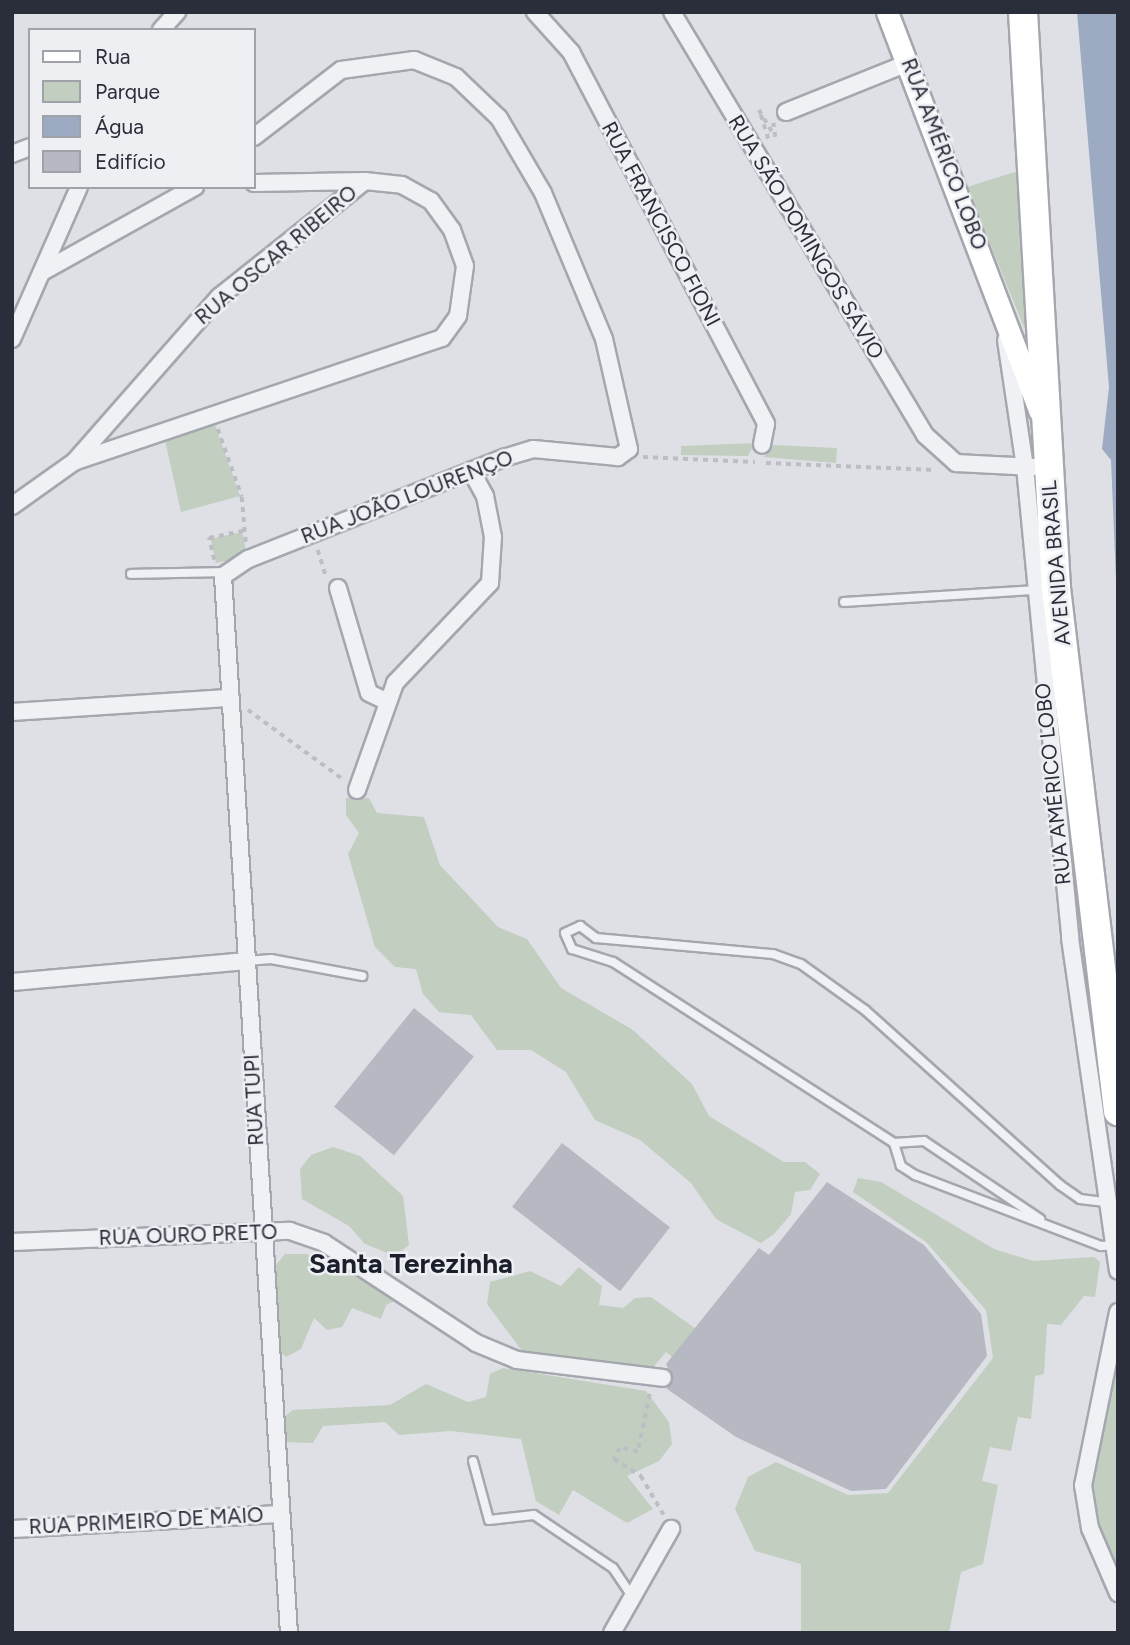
<!DOCTYPE html>
<html>
<head>
<meta charset="utf-8">
<style>
  body { margin:0 }
  #map { position:relative; width:1130px; height:1645px; overflow:hidden; background:#dee0e5; font-family:Figtree,sans-serif }
  div>[style] { position:absolute }
  .green>* { inset:0; background:#c2cec0; transform-origin:0 0 }
  .water>* { inset:0; background:#9dabc2 }
  .building>* { inset:0; background:#b6b9c2; transform-origin:0 0 }
  .path>* { height:3.5px; margin-top:-1.75px; transform-origin:0; background:repeating-linear-gradient(90deg,#bcbec4 0 5px,transparent 0 10px) }
  .roads { filter:drop-shadow(2px 0 #a4a7ae) drop-shadow(-2px 0 #a4a7ae) drop-shadow(0 2px #a4a7ae) drop-shadow(0 -2px #a4a7ae) }
  .lane>* { height:8px; margin:-4px; padding:0 4px; transform-origin:4px; border-radius:4px; background:#f0f1f4 }
  .street>* { height:16px; margin:-8px; padding:0 8px; transform-origin:8px; border-radius:8px; background:#f0f1f4 }
  .secondary>* { height:21px; margin:-10.5px; padding:0 10.5px; transform-origin:10.5px; border-radius:10.5px; background:#fff }
  .highway>* { height:28px; margin:-14px; padding:0 14px; transform-origin:14px; border-radius:14px; background:#fff }
  span { translate:-50% -50%; white-space:nowrap; text-align:center; line-height:1.15; -webkit-text-stroke:5px #edeff3; paint-order:stroke }
  .street-label { font-size:21px; color:#292e3a }
  .district-label { font-size:28px; color:#1b1f2b; font-weight:700 }
  .frame { position:absolute; inset:0; border:14px solid #292e3a; pointer-events:none }
  .legend { position:absolute; left:28px; top:28px; width:228px; height:161px; box-sizing:border-box; background:#edeff3; border:2px solid #9fa2a9; margin:0; padding:9px 12px; list-style:none; font-size:21px; color:#292e3a }
  .legend li { display:flex; align-items:center; gap:14px; height:35px }
  .legend b { width:35px; border:2px solid #9fa2a9 }
</style>
</head>
<body>
<div id="map">
  <div class="green">
    <i style="clip-path:polygon(1021px 170px,1032px 347px,967px 187px)"></i>
    <i style="clip-path:polygon(214px 422px,240px 496px,181px 512px,165px 440px)"></i>
    <i style="clip-path:polygon(755px 443px,748px 456px,681px 455px,681px 446px)"></i>
    <i style="clip-path:polygon(773px 445px,837px 448px,836px 463px,764px 457px)"></i>
    <i style="left:242px;top:532px;width:25px;height:32px;rotate:78deg"></i>
    <i style="clip-path:polygon(346px 798px,369px 798px,377px 813px,424px 817px,440px 865px,498px 927px,527px 939px,561px 988px,633px 1030px,692px 1084px,709px 1116px,784px 1162px,805px 1162px,820px 1174px,810px 1190px,795px 1192px,791px 1214px,774px 1234px,761px 1243px,716px 1219px,691px 1183px,640px 1140px,595px 1120px,566px 1072px,531px 1050px,497px 1050px,471px 1015px,439px 1012px,423px 994px,416px 969px,395px 967px,375px 947px,348px 854px,359px 833px,346px 815px)"></i>
    <i style="clip-path:polygon(333px 1147px,360px 1156px,403px 1196px,409px 1245px,395px 1256px,365px 1244px,349px 1226px,302px 1199px,300px 1169px,311px 1155px)"></i>
    <i style="clip-path:polygon(858px 1178px,881px 1182px,994px 1249px,1033px 1261px,1094px 1257px,1100px 1262px,1095px 1297px,1084px 1296px,1061px 1325px,1047px 1324px,1044px 1374px,1035px 1376px,1031px 1419px,1018px 1417px,1011px 1451px,990px 1447px,982px 1481px,998px 1485px,983px 1564px,961px 1572px,949px 1633px,801px 1633px,801px 1564px,755px 1551px,735px 1509px,748px 1477px,776px 1462px,848px 1495px,888px 1493px,993px 1358px,986px 1310px,926px 1242px,853px 1192px)"></i>
    <i style="clip-path:polygon(285px 1254px,307px 1254px,401px 1298px,386px 1305px,381px 1319px,352px 1308px,342px 1327px,327px 1330px,314px 1318px,301px 1349px,286px 1357px,275px 1347px,271px 1271px)"></i>
    <i style="clip-path:polygon(579px 1267px,602px 1286px,599px 1305px,623px 1308px,635px 1298px,651px 1297px,710px 1339px,684px 1366px,666px 1352px,650px 1371px,526px 1356px,487px 1304px,490px 1282px,530px 1271px,561px 1286px)"></i>
    <i style="clip-path:polygon(1118px 1338px,1118px 1567px,1096px 1518px,1091px 1479px)"></i>
    <i style="clip-path:polygon(503px 1368px,646px 1391px,669px 1422px,672px 1444px,659px 1461px,627px 1476px,653px 1509px,627px 1523px,573px 1490px,559px 1515px,536px 1501px,521px 1439px,451px 1431px,399px 1435px,385px 1422px,323px 1426px,313px 1443px,285px 1442px,283px 1418px,293px 1410px,390px 1405px,426px 1384px,468px 1402px,486px 1397px,490px 1374px)"></i>
  </div>
  <div class="water">
    <i style="clip-path:polygon(1077px 12px,1118px 12px,1118px 628px,1111px 460px,1102px 449px,1109px 387px)"></i>
  </div>
  <div class="building">
    <i style="left:414px;top:1008px;width:77px;height:127px;rotate:39deg"></i>
    <i style="left:562px;top:1143px;width:137px;height:81px;rotate:38deg"></i>
    <i style="clip-path:polygon(827px 1182px,924px 1245px,981px 1314px,987px 1356px,886px 1489px,851px 1491px,736px 1437px,667px 1389px,673px 1379px,666px 1364px,759px 1248px,769px 1255px)"></i>
  </div>
  <div class="path">
    <i style="left:768px;top:139px;width:30px;rotate:-107deg"></i>
    <i style="left:759px;top:110px;width:31px;rotate:59deg"></i>
    <i style="left:775px;top:137px;width:14px;rotate:-98deg"></i>
    <i style="left:218px;top:429px;width:72px;rotate:70.6deg"></i>
    <i style="left:242px;top:497px;width:46px;rotate:85deg"></i>
    <i style="left:643px;top:457px;width:112px;rotate:2.6deg"></i>
    <i style="left:766px;top:463px;width:170px;rotate:2.4deg"></i>
    <i style="left:318px;top:550px;width:27px;rotate:73deg"></i>
    <i style="left:214px;top:560px;width:23px;rotate:-103deg"></i>
    <i style="left:209px;top:538px;width:35px;rotate:-12deg"></i>
    <i style="left:248px;top:710px;width:119px;rotate:36.1deg"></i>
    <i style="left:650px;top:1394px;width:59px;rotate:101.7deg"></i>
    <i style="left:638px;top:1452px;width:18px;rotate:-167deg"></i>
    <i style="left:620px;top:1448px;width:13px;rotate:119deg"></i>
    <i style="left:614px;top:1459px;width:32px;rotate:32deg"></i>
    <i style="left:641px;top:1476px;width:45px;rotate:59.5deg"></i>
  </div>
  <div class="roads">
    <div class="lane">
      <i style="left:131px;top:574px;width:93px;rotate:-1.2deg"></i>
      <i style="left:844px;top:602px;width:193px;rotate:-3.6deg"></i>
      <i style="left:247px;top:961px;width:24px;rotate:-5deg"></i>
      <i style="left:271px;top:959px;width:93px;rotate:10.6deg"></i>
      <i style="left:894px;top:1143px;width:30px;rotate:-4deg"></i>
      <i style="left:924px;top:1141px;width:140px;rotate:33.9deg"></i>
      <i style="left:1116px;top:1245px;width:15px;rotate:176deg"></i>
      <i style="left:1101px;top:1246px;width:199px;rotate:-159.1deg"></i>
      <i style="left:915px;top:1175px;width:17px;rotate:-147deg"></i>
      <i style="left:901px;top:1166px;width:24px;rotate:-107deg"></i>
      <i style="left:894px;top:1143px;width:334px;rotate:-147.2deg"></i>
      <i style="left:613px;top:962px;width:43px;rotate:-162.4deg"></i>
      <i style="left:572px;top:949px;width:17px;rotate:-114deg"></i>
      <i style="left:565px;top:933px;width:17px;rotate:-25deg"></i>
      <i style="left:580px;top:926px;width:20px;rotate:37deg"></i>
      <i style="left:596px;top:938px;width:178px;rotate:5.2deg"></i>
      <i style="left:773px;top:954px;width:30px;rotate:20deg"></i>
      <i style="left:801px;top:964px;width:79px;rotate:35.7deg"></i>
      <i style="left:865px;top:1010px;width:262px;rotate:41.9deg"></i>
      <i style="left:1060px;top:1185px;width:24px;rotate:35deg"></i>
      <i style="left:1080px;top:1199px;width:38px;rotate:7deg"></i>
      <i style="left:473px;top:1461px;width:61px;rotate:74.8deg"></i>
      <i style="left:489px;top:1520px;width:45px;rotate:-6.3deg"></i>
      <i style="left:534px;top:1515px;width:95px;rotate:33.9deg"></i>
      <i style="left:613px;top:1568px;width:34px;rotate:56deg"></i>
    </div>
    <div class="street">
      <i style="left:535px;top:12px;width:54px;rotate:48deg"></i>
      <i style="left:571px;top:52px;width:420px;rotate:62.3deg"></i>
      <i style="left:766px;top:424px;width:21px;rotate:101deg"></i>
      <i style="left:672px;top:12px;width:493px;rotate:59.1deg"></i>
      <i style="left:925px;top:435px;width:42px;rotate:42.1deg"></i>
      <i style="left:956px;top:463px;width:78px;rotate:2.9deg"></i>
      <i style="left:161px;top:30px;width:24px;rotate:-48deg"></i>
      <i style="left:786px;top:112px;width:131px;rotate:-21.9deg"></i>
      <i style="left:254px;top:137px;width:110px;rotate:-37.6deg"></i>
      <i style="left:341px;top:70px;width:74px;rotate:-7.8deg"></i>
      <i style="left:414px;top:60px;width:45px;rotate:22deg"></i>
      <i style="left:456px;top:77px;width:59px;rotate:43.6deg"></i>
      <i style="left:499px;top:118px;width:87px;rotate:59.6deg"></i>
      <i style="left:543px;top:193px;width:158px;rotate:67.3deg"></i>
      <i style="left:604px;top:339px;width:113px;rotate:77.2deg"></i>
      <i style="left:629px;top:449px;width:14px;rotate:144deg"></i>
      <i style="left:618px;top:457px;width:85px;rotate:-174.6deg"></i>
      <i style="left:533px;top:449px;width:28px;rotate:163deg"></i>
      <i style="left:506px;top:457px;width:277px;rotate:158.4deg"></i>
      <i style="left:248px;top:559px;width:30px;rotate:146deg"></i>
      <i style="left:223px;top:576px;width:1059px;rotate:86.43deg"></i>
      <i style="left:12px;top:154px;width:19px;rotate:-21deg"></i>
      <i style="left:254px;top:183px;width:111px;rotate:-1deg"></i>
      <i style="left:365px;top:181px;width:37px;rotate:6deg"></i>
      <i style="left:402px;top:185px;width:33px;rotate:29deg"></i>
      <i style="left:431px;top:201px;width:36px;rotate:54deg"></i>
      <i style="left:452px;top:230px;width:38px;rotate:70deg"></i>
      <i style="left:465px;top:266px;width:50px;rotate:98deg"></i>
      <i style="left:458px;top:316px;width:27px;rotate:126deg"></i>
      <i style="left:442px;top:338px;width:388px;rotate:161.4deg"></i>
      <i style="left:74px;top:462px;width:220px;rotate:-48.7deg"></i>
      <i style="left:219px;top:297px;width:186px;rotate:-38.5deg"></i>
      <i style="left:44px;top:271px;width:173px;rotate:-29.1deg"></i>
      <i style="left:12px;top:339px;width:166px;rotate:-66.2deg"></i>
      <i style="left:1006px;top:340px;width:128px;rotate:81.5deg"></i>
      <i style="left:1025px;top:467px;width:473px;rotate:84.5deg"></i>
      <i style="left:1070px;top:938px;width:336px;rotate:81.8deg"></i>
      <i style="left:12px;top:506px;width:76px;rotate:-35.4deg"></i>
      <i style="left:338px;top:588px;width:109px;rotate:73.6deg"></i>
      <i style="left:369px;top:693px;width:17px;rotate:25deg"></i>
      <i style="left:12px;top:712px;width:219px;rotate:-3.7deg"></i>
      <i style="left:357px;top:790px;width:114px;rotate:-70.4deg"></i>
      <i style="left:395px;top:683px;width:138px;rotate:-46.5deg"></i>
      <i style="left:490px;top:583px;width:46px;rotate:-86.3deg"></i>
      <i style="left:493px;top:537px;width:42px;rotate:-101deg"></i>
      <i style="left:485px;top:496px;width:29px;rotate:-119deg"></i>
      <i style="left:12px;top:982px;width:236px;rotate:-5.1deg"></i>
      <i style="left:12px;top:1242px;width:278px;rotate:-2.3deg"></i>
      <i style="left:290px;top:1231px;width:36px;rotate:19deg"></i>
      <i style="left:324px;top:1243px;width:182px;rotate:33.3deg"></i>
      <i style="left:476px;top:1343px;width:44px;rotate:22.5deg"></i>
      <i style="left:517px;top:1360px;width:147px;rotate:7deg"></i>
      <i style="left:1118px;top:1312px;width:177px;rotate:101.4deg"></i>
      <i style="left:1083px;top:1485px;width:44px;rotate:80.8deg"></i>
      <i style="left:1090px;top:1528px;width:71px;rotate:66.7deg"></i>
      <i style="left:12px;top:1529px;width:268px;rotate:-3.2deg"></i>
      <i style="left:612px;top:1633px;width:120px;rotate:-60.4deg"></i>
    </div>
    <div class="secondary">
      <i style="left:887px;top:12px;width:428px;rotate:69.1deg"></i>
    </div>
    <div class="highway">
      <i style="left:1023px;top:12px;width:577px;rotate:86.72deg"></i>
      <i style="left:1056px;top:588px;width:527px;rotate:83.24deg"></i>
    </div>
  </div>
  <div class="street-label">
    <span style="left:944px;top:154px;rotate:69deg">RUA AMÉRICO LOBO</span>
    <span style="left:661px;top:224px;rotate:62deg">RUA FRANCISCO FIONI</span>
    <span style="left:806px;top:237px;rotate:59deg">RUA SÃO DOMINGOS SÁVIO</span>
    <span style="left:276px;top:255px;rotate:-40deg">RUA OSCAR RIBEIRO</span>
    <span style="left:407px;top:497px;rotate:-21deg">RUA JOÃO LOURENÇO</span>
    <span style="left:1056px;top:563px;rotate:-95deg">AVENIDA BRASIL</span>
    <span style="left:1053px;top:784px;rotate:-96deg">RUA AMÉRICO LOBO</span>
    <span style="left:254px;top:1100px;rotate:-93deg">RUA TUPI</span>
    <span style="left:188px;top:1235px;rotate:-2deg">RUA OURO PRETO</span>
    <span style="left:146px;top:1521px;rotate:-3deg">RUA PRIMEIRO DE MAIO</span>
  </div>
  <div class="district-label">
    <span style="left:411px;top:1263px">Santa Terezinha</span>
  </div>
  <div class="frame"></div>
  <ul class="legend">
  <li><b style="height:9px;background:#fff"></b>Rua</li>
  <li><b style="height:19px;background:#c2cec0"></b>Parque</li>
  <li><b style="height:19px;background:#9dabc2"></b>Água</li>
  <li><b style="height:19px;background:#b6b9c2"></b>Edifício</li>
  </ul>
</div>
</body>
</html>
